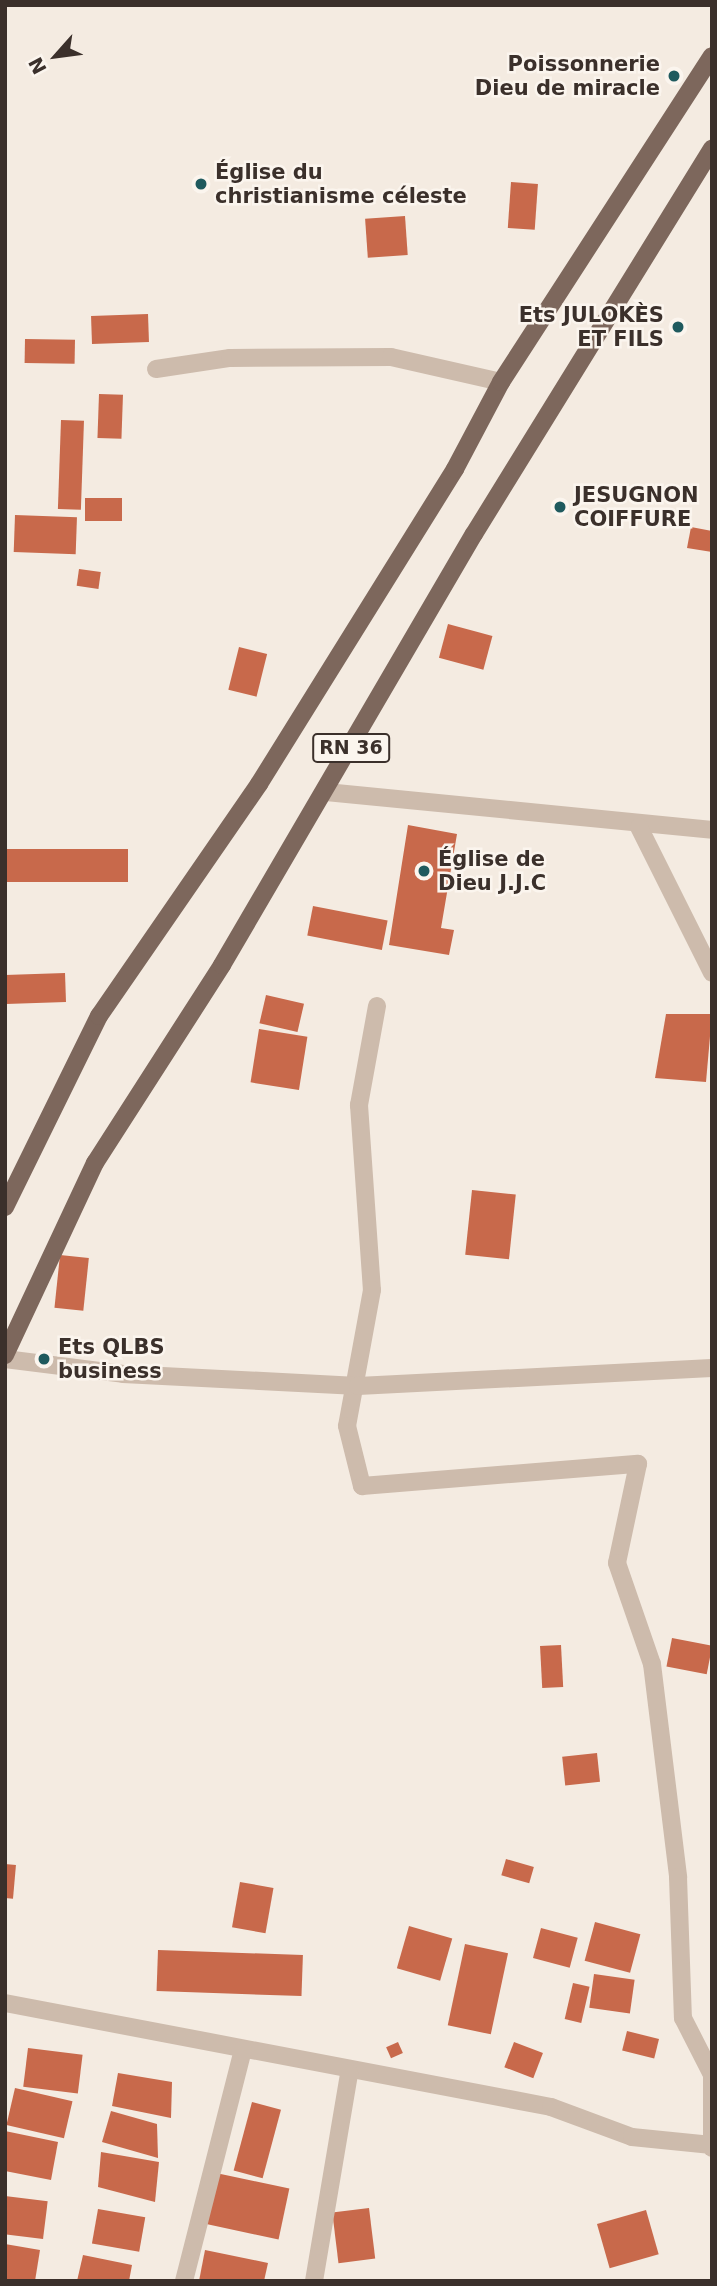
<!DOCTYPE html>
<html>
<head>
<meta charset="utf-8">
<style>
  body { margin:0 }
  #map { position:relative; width:717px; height:2286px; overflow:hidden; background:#f4ebe1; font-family:"DejaVu Sans",sans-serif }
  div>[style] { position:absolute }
  .building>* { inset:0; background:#c8694b; transform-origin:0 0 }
  .minor>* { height:18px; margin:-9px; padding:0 9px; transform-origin:9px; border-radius:9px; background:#cdbbac }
  .major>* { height:18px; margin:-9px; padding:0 9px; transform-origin:9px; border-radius:9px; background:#7d675c }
  .dots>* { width:19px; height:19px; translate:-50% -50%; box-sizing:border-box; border:4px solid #fbf5ee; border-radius:50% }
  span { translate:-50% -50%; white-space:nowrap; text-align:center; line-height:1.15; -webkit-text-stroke:5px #fbf5ee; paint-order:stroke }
  .shield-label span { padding:2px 5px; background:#fbf5ee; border:2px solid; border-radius:5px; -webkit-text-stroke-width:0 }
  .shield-label { font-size:19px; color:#3b302b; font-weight:700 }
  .poi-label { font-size:21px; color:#3b302b; font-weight:700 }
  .right { translate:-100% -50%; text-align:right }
  .left { translate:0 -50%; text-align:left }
  .frame { position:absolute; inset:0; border:7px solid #3b302b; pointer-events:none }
  .north { position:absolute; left:21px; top:21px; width:70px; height:70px; -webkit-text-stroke:5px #fbf5ee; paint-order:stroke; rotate:242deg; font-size:19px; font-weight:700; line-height:28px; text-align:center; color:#3b302b }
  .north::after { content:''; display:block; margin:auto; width:24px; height:32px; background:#3b302b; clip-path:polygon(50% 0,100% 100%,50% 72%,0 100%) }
</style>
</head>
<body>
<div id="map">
  <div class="building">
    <i style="left:511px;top:182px;width:27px;height:46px;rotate:4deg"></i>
    <i style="left:405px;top:216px;width:39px;height:40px;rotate:86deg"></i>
    <i style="left:148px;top:314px;width:28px;height:57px;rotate:88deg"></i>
    <i style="left:25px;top:339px;width:50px;height:24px;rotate:1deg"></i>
    <i style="left:99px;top:394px;width:24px;height:44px;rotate:2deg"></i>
    <i style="left:61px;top:420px;width:23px;height:89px;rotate:2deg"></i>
    <i style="left:85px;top:498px;width:37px;height:23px"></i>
    <i style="left:15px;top:515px;width:62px;height:37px;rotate:2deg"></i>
    <i style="clip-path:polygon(691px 527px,712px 531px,712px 552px,687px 548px)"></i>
    <i style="left:79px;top:569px;width:22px;height:17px;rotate:8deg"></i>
    <i style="left:448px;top:624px;width:46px;height:35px;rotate:15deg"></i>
    <i style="left:239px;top:647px;width:29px;height:44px;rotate:14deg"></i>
    <i style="clip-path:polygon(408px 825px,457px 834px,441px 928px,454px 930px,449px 955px,389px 945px)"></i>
    <i style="left:128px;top:849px;width:33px;height:123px;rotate:90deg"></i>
    <i style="left:313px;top:906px;width:76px;height:30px;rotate:11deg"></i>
    <i style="left:65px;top:973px;width:29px;height:60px;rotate:88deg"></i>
    <i style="left:266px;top:995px;width:39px;height:29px;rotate:13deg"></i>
    <i style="clip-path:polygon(666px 1014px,712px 1014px,706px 1082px,655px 1078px)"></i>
    <i style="left:259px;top:1029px;width:49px;height:54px;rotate:9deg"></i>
    <i style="left:472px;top:1190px;width:44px;height:65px;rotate:6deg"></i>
    <i style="left:60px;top:1255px;width:29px;height:53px;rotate:6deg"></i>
    <i style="left:672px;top:1638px;width:41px;height:29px;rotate:11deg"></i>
    <i style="left:561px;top:1645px;width:42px;height:21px;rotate:87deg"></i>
    <i style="left:597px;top:1753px;width:29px;height:35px;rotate:84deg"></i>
    <i style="left:506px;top:1859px;width:29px;height:17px;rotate:16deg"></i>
    <i style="left:5px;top:1864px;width:11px;height:34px;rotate:5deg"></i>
    <i style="left:240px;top:1882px;width:34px;height:46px;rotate:10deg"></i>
    <i style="left:595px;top:1922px;width:47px;height:40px;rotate:15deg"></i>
    <i style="left:409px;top:1926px;width:45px;height:44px;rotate:16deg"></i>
    <i style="left:541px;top:1928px;width:38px;height:31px;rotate:15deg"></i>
    <i style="left:465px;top:1944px;width:44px;height:83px;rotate:12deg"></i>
    <i style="left:158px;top:1950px;width:145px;height:41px;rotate:2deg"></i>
    <i style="left:594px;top:1974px;width:41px;height:34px;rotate:8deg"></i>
    <i style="left:573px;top:1983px;width:17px;height:37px;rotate:13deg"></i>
    <i style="left:627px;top:2031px;width:33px;height:20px;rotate:14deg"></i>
    <i style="left:398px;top:2042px;width:12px;height:13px;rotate:66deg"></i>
    <i style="left:514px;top:2042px;width:31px;height:27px;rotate:21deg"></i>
    <i style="left:28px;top:2048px;width:55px;height:39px;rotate:7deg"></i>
    <i style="clip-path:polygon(118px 2073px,172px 2082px,171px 2118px,112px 2106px)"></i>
    <i style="left:15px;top:2088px;width:59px;height:38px;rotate:13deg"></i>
    <i style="left:252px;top:2102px;width:30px;height:71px;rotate:15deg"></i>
    <i style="clip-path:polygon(111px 2111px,157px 2124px,158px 2158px,102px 2142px)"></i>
    <i style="clip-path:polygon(5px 2131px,58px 2142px,51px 2180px,5px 2171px)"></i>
    <i style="clip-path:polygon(101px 2152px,159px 2162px,155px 2202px,98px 2187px)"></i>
    <i style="left:216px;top:2173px;width:75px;height:52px;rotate:12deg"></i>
    <i style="left:5px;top:2196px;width:43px;height:38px;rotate:7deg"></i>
    <i style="left:369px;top:2208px;width:51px;height:37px;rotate:83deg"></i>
    <i style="left:98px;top:2209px;width:48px;height:35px;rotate:10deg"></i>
    <i style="left:646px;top:2210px;width:46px;height:51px;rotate:74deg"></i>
    <i style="clip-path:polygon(5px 2244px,40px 2250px,35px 2281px,5px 2281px)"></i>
    <i style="clip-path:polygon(205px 2250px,268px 2263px,264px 2281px,199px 2281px)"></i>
    <i style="clip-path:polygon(83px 2255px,132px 2265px,129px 2281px,77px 2281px)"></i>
  </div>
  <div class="minor">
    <i style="left:156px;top:369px;width:75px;rotate:-8.5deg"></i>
    <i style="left:230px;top:358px;width:161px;rotate:-0.4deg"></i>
    <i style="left:391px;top:357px;width:113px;rotate:12.8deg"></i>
    <i style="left:326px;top:792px;width:388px;rotate:5.6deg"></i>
    <i style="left:639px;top:827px;width:163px;rotate:63.4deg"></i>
    <i style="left:377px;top:1006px;width:101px;rotate:100.3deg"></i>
    <i style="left:359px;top:1105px;width:185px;rotate:86deg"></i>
    <i style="left:372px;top:1290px;width:138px;rotate:100.4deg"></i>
    <i style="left:347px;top:1426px;width:62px;rotate:76deg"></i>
    <i style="left:362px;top:1486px;width:277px;rotate:-4.6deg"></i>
    <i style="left:638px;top:1464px;width:101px;rotate:102deg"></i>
    <i style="left:617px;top:1563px;width:107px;rotate:70.9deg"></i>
    <i style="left:652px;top:1664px;width:215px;rotate:83deg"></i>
    <i style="left:678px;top:1877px;width:141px;rotate:88deg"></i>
    <i style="left:683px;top:2018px;width:64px;rotate:63deg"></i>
    <i style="left:712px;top:2075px;width:73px;rotate:90deg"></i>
    <i style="left:5px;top:1359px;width:119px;rotate:7.2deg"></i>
    <i style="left:123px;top:1374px;width:235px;rotate:2.9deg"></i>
    <i style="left:358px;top:1386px;width:354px;rotate:-2.9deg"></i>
    <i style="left:5px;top:2003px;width:556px;rotate:10.78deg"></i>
    <i style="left:551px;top:2107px;width:86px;rotate:20.3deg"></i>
    <i style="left:632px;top:2137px;width:80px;rotate:5.7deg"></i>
    <i style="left:184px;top:2281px;width:239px;rotate:-75.7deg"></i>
    <i style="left:314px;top:2281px;width:211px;rotate:-80.4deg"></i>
  </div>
  <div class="major">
    <i style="left:5px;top:1207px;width:213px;rotate:-63.8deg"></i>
    <i style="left:99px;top:1016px;width:282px;rotate:-55.4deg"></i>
    <i style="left:259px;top:784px;width:371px;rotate:-58.1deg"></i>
    <i style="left:455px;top:469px;width:98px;rotate:-62.1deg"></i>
    <i style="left:501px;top:382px;width:388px;rotate:-57.1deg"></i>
    <i style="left:5px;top:1355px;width:212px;rotate:-64.9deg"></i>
    <i style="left:95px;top:1163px;width:235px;rotate:-57.3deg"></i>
    <i style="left:222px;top:965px;width:499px;rotate:-59.7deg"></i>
    <i style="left:474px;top:534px;width:453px;rotate:-58.3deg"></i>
  </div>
  <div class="dots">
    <i style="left:674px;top:76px;background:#1f5a5e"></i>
    <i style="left:201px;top:184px;background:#1f5a5e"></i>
    <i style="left:678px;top:327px;background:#1f5a5e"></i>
    <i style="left:560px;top:507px;background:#1f5a5e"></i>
    <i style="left:424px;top:871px;background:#1f5a5e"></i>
    <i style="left:44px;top:1359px;background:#1f5a5e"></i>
  </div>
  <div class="shield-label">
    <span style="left:351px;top:748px">RN 36</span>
  </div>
  <div class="poi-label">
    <span class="right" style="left:660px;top:76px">Poissonnerie<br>Dieu de miracle</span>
    <span class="left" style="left:215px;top:184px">Église du<br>christianisme céleste</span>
    <span class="right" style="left:664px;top:327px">Ets JULOKÈS<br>ET FILS</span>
    <span class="left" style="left:574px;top:507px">JESUGNON<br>COIFFURE</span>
    <span class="left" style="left:438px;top:871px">Église de<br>Dieu J.J.C</span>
    <span class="left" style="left:58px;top:1359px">Ets QLBS<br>business</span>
  </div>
  <div class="frame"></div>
  <div class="north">N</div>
</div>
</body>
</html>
